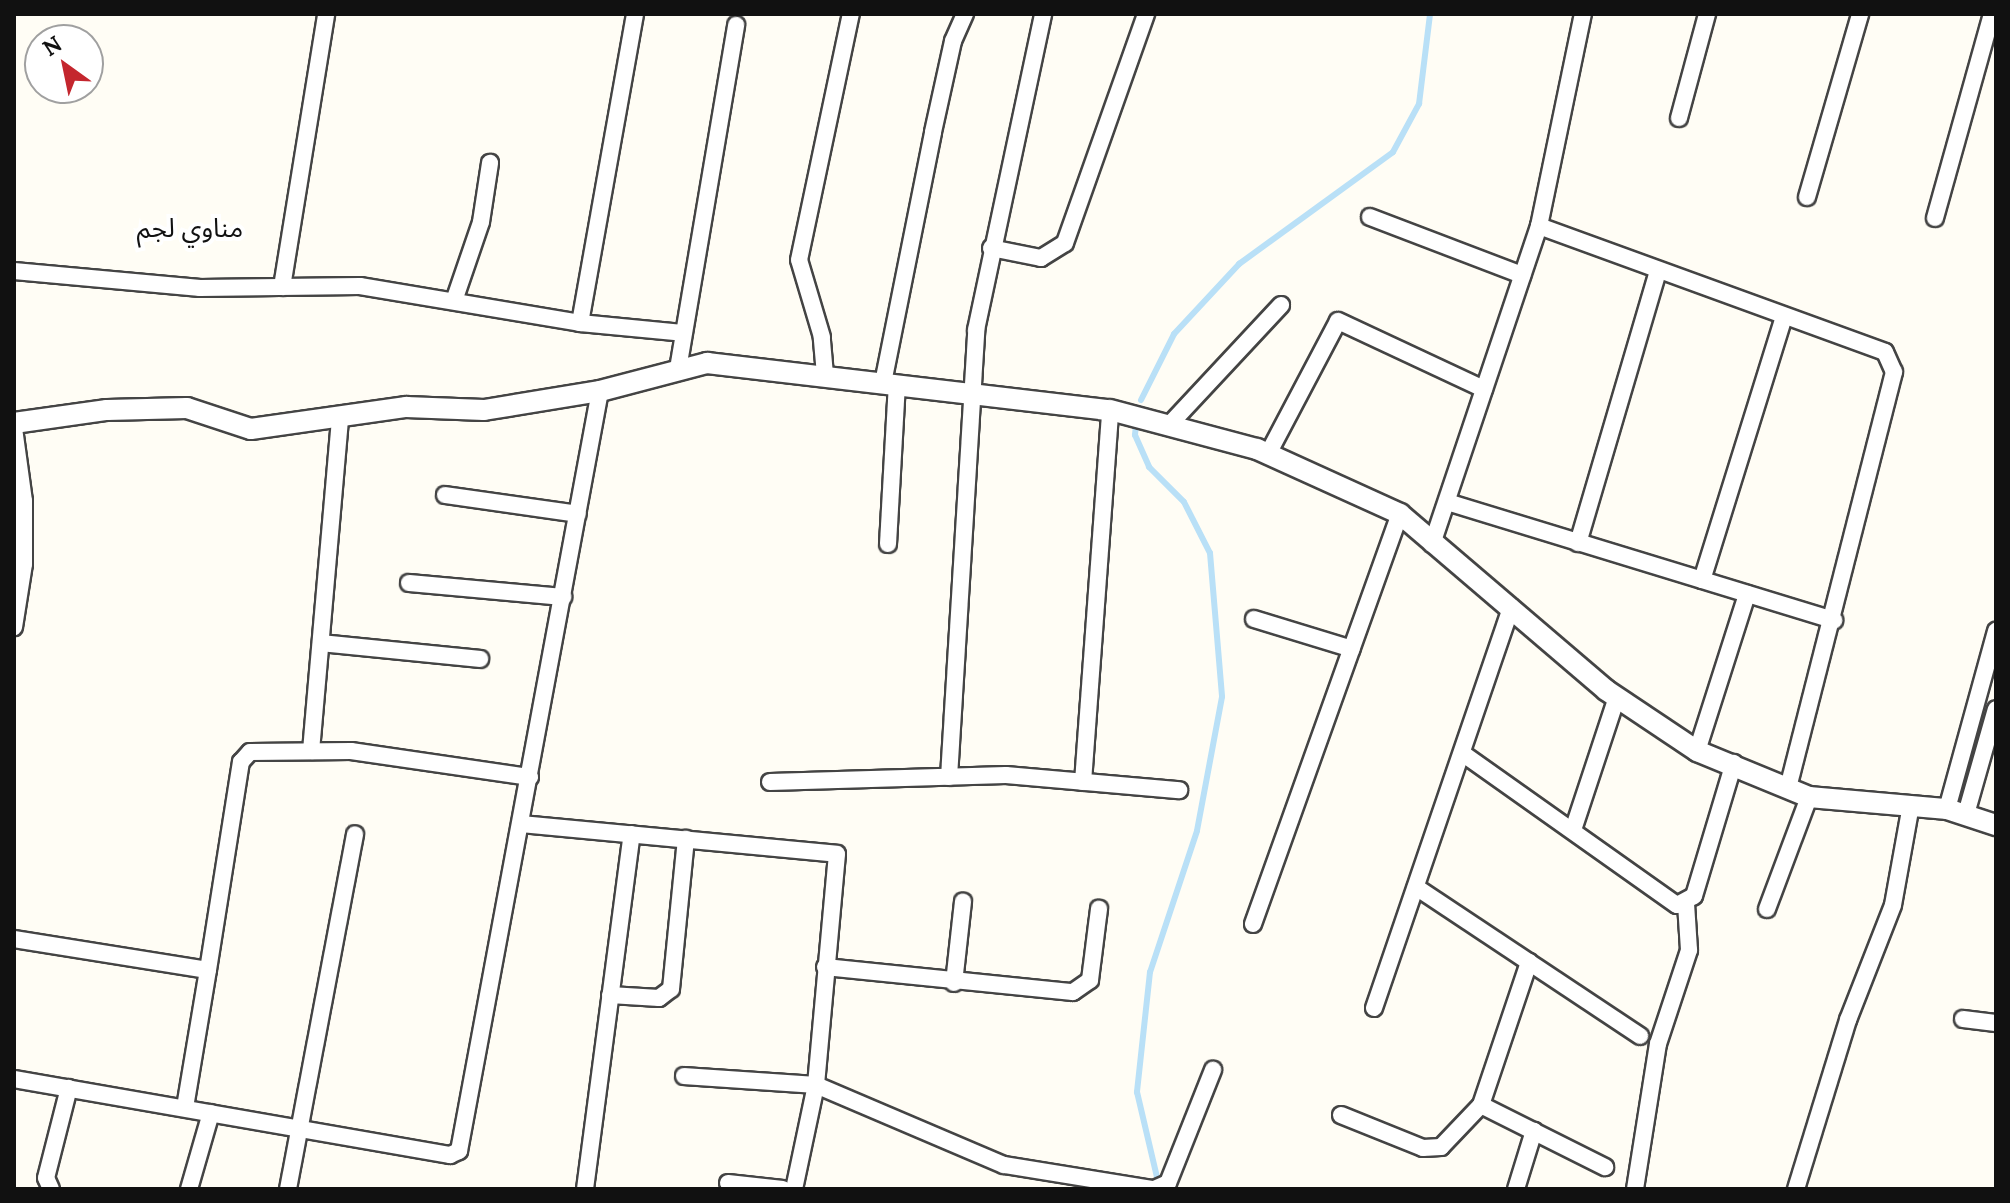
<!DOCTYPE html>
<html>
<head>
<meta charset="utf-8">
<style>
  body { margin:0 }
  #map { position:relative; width:2010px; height:1203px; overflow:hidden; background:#fffdf5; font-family:Lora,"Noto Sans Arabic",serif }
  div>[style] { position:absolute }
  .stream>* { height:6px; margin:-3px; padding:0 3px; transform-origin:3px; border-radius:3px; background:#b9e0f7 }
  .roads { filter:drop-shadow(2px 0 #444) drop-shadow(-2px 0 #444) drop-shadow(0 2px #444) drop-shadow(0 -2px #444) }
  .minor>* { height:16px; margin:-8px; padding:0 8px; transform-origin:8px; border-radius:8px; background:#fff }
  .tertiary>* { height:20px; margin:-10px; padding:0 10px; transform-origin:10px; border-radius:10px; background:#fff }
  span { translate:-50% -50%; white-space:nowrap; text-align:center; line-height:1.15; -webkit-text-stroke:8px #fff; paint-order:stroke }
  .quarter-label { font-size:26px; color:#111 }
  .frame { position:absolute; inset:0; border:16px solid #111; pointer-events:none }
  .north { position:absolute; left:24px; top:24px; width:80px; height:80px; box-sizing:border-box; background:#fff; border:2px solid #a0a0a0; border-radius:50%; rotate:327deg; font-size:22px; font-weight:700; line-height:32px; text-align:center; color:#111 }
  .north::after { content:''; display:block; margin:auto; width:28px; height:36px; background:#c4262e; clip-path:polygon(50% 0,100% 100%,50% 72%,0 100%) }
</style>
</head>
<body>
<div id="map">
  <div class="stream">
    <i style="left:1141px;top:400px;width:74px;rotate:-63.4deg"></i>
    <i style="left:1174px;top:334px;width:96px;rotate:-47.1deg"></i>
    <i style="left:1239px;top:264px;width:190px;rotate:-36deg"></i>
    <i style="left:1393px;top:152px;width:55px;rotate:-61.6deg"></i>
    <i style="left:1419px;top:104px;width:91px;rotate:-83deg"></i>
    <i style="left:1136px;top:425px;width:10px;rotate:96deg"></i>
    <i style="left:1135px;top:435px;width:35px;rotate:66deg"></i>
    <i style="left:1149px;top:467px;width:49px;rotate:45deg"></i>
    <i style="left:1184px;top:502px;width:57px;rotate:63deg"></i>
    <i style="left:1210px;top:553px;width:144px;rotate:85.2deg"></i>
    <i style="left:1222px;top:697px;width:136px;rotate:100.6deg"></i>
    <i style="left:1197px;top:831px;width:149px;rotate:108.4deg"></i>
    <i style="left:1150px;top:972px;width:121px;rotate:96.2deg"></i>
    <i style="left:1137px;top:1092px;width:97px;rotate:76.8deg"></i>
  </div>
  <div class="roads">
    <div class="minor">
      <i style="left:1679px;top:118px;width:108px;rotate:-74.9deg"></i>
      <i style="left:1807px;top:197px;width:191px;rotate:-73.8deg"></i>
      <i style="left:1370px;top:217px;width:163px;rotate:20.9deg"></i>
      <i style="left:1935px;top:218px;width:212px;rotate:-74.4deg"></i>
      <i style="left:1539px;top:226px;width:368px;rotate:20deg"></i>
      <i style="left:1885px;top:352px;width:22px;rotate:66deg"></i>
      <i style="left:1894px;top:372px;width:428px;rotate:104.3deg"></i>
      <i style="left:991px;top:248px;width:51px;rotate:11.3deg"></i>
      <i style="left:1041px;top:258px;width:28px;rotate:-32deg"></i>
      <i style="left:1065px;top:243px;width:243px;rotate:-70.5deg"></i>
      <i style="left:14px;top:271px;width:187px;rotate:5.2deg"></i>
      <i style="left:200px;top:288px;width:160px;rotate:-0.7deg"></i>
      <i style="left:360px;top:286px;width:223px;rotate:9.5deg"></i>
      <i style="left:580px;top:323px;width:103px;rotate:5.5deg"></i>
      <i style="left:282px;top:287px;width:277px;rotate:-80.8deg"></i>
      <i style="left:454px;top:301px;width:83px;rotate:-71.1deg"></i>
      <i style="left:481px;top:222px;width:60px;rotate:-81.3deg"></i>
      <i style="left:580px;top:323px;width:314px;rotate:-79.9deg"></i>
      <i style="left:678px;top:369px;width:349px;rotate:-80.4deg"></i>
      <i style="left:825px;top:375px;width:38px;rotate:-95deg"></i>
      <i style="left:822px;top:337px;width:80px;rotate:-106.6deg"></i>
      <i style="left:799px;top:260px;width:251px;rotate:-78.1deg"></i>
      <i style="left:883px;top:383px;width:256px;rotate:-78.7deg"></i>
      <i style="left:933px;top:132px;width:93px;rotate:-77.6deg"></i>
      <i style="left:953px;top:41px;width:30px;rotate:-66deg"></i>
      <i style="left:1172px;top:422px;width:160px;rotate:-47deg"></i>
      <i style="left:14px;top:428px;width:74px;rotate:82.2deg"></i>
      <i style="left:24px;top:501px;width:63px;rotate:90deg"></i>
      <i style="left:24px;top:564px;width:64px;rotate:99deg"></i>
      <i style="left:1268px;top:454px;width:150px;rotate:-62.2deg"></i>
      <i style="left:1338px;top:321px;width:161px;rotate:25deg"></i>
      <i style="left:445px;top:495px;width:134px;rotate:8.1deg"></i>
      <i style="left:1447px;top:502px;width:405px;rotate:17deg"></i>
      <i style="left:1578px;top:543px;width:284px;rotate:-73.6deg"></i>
      <i style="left:888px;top:544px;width:159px;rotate:-86.8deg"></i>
      <i style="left:1432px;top:544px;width:336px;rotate:-71.4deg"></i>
      <i style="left:1539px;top:226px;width:217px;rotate:-78.3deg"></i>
      <i style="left:1702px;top:580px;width:275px;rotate:-72.7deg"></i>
      <i style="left:409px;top:583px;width:155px;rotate:5.2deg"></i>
      <i style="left:1254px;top:619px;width:102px;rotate:17deg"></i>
      <i style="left:321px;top:643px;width:160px;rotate:5.7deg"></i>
      <i style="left:311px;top:751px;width:332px;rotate:-85deg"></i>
      <i style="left:1697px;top:751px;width:165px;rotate:-72.3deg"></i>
      <i style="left:1462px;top:753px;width:263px;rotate:35.3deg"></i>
      <i style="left:1677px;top:905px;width:19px;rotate:-28deg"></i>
      <i style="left:1694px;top:896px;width:139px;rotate:-73.3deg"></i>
      <i style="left:949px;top:777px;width:448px;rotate:-86.5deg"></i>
      <i style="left:976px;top:330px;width:323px;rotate:-78deg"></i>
      <i style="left:770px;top:782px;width:236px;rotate:-1.7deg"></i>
      <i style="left:1006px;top:775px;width:174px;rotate:5deg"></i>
      <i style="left:1083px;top:782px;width:373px;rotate:-85.8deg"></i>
      <i style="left:1947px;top:809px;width:185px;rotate:-74.6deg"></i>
      <i style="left:1966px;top:814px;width:109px;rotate:-74.1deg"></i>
      <i style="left:521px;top:824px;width:317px;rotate:5.4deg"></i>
      <i style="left:837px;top:854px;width:232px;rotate:95.2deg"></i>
      <i style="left:816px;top:1085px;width:106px;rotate:101.9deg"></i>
      <i style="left:1573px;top:830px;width:140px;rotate:-71.7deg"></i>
      <i style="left:1416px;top:887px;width:269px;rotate:33.6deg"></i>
      <i style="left:1767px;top:909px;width:120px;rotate:-69.4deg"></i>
      <i style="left:1253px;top:924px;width:436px;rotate:-70.3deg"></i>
      <i style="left:14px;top:939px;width:196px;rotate:9.1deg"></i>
      <i style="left:208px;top:970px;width:139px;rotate:99.5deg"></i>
      <i style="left:825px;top:967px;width:249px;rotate:5.8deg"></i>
      <i style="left:1073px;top:992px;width:21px;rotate:-35deg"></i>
      <i style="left:1090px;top:980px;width:72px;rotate:-82.8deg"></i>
      <i style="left:208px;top:970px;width:211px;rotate:-81deg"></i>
      <i style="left:241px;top:762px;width:13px;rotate:-48deg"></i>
      <i style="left:250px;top:752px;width:101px;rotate:-0.6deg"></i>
      <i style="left:351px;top:751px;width:181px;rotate:8.3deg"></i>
      <i style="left:954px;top:983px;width:82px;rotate:-83.7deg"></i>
      <i style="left:610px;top:995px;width:49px;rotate:3.5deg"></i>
      <i style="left:659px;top:998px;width:15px;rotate:-37deg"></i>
      <i style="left:671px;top:989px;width:151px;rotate:-84.3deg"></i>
      <i style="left:1374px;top:1008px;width:424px;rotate:-71.1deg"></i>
      <i style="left:1963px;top:1019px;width:33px;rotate:7deg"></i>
      <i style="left:684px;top:1076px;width:132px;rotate:3.9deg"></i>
      <i style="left:816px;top:1085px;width:204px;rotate:23.1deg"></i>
      <i style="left:1004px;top:1165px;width:151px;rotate:9.2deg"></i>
      <i style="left:14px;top:1079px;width:443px;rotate:9.9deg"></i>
      <i style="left:450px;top:1155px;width:10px;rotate:-24deg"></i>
      <i style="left:459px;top:1151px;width:773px;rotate:-79.49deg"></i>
      <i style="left:1481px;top:1105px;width:139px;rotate:26.6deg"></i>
      <i style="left:1341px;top:1115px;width:88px;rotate:21.9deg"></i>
      <i style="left:1423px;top:1148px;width:18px;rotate:-3deg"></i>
      <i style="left:1441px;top:1147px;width:58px;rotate:-46.4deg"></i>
      <i style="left:1481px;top:1105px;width:151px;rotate:-71.4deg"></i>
      <i style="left:728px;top:1183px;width:55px;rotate:6.2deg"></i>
      <i style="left:51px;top:1189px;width:12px;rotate:-114deg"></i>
      <i style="left:46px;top:1178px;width:93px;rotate:-75.7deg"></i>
      <i style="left:189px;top:1189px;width:79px;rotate:-73.9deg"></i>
      <i style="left:288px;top:1189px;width:361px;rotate:-79.3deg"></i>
      <i style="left:585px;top:1189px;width:358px;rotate:-82.5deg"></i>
      <i style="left:1154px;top:1189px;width:15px;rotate:-23deg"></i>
      <i style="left:1168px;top:1183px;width:122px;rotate:-68.3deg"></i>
      <i style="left:1516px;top:1189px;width:61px;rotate:-72.8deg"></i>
      <i style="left:1635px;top:1189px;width:147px;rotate:-81deg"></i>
      <i style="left:1658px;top:1044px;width:99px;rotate:-71.7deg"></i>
      <i style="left:1689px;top:950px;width:46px;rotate:-93.7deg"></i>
      <i style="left:1796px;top:1189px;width:177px;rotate:-72.9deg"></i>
      <i style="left:1848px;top:1020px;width:123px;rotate:-68.6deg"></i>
      <i style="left:1893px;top:905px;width:102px;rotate:-79.8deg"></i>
    </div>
    <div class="tertiary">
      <i style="left:14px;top:423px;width:94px;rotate:-8deg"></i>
      <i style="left:107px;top:410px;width:80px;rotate:-1.4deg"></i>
      <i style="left:187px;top:408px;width:67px;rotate:18.2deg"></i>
      <i style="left:251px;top:429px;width:157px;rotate:-8.1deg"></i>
      <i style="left:406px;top:407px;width:78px;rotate:2.2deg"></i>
      <i style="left:484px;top:410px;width:118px;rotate:-9.3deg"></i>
      <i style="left:600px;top:391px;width:111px;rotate:-14.7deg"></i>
      <i style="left:707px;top:363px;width:406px;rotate:6.7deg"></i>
      <i style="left:1110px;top:410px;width:152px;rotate:14.9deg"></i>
      <i style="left:1257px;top:449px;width:157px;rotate:24.4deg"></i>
      <i style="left:1400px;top:514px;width:271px;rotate:40.5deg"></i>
      <i style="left:1606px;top:690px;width:110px;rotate:33.8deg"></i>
      <i style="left:1697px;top:751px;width:121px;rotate:22.3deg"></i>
      <i style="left:1809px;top:797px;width:139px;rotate:5deg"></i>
      <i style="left:1947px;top:809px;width:52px;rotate:18.1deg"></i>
    </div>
  </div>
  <div class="quarter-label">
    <span style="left:190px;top:228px">مناوي لجم</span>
  </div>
  <div class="frame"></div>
  <div class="north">N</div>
</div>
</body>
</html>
